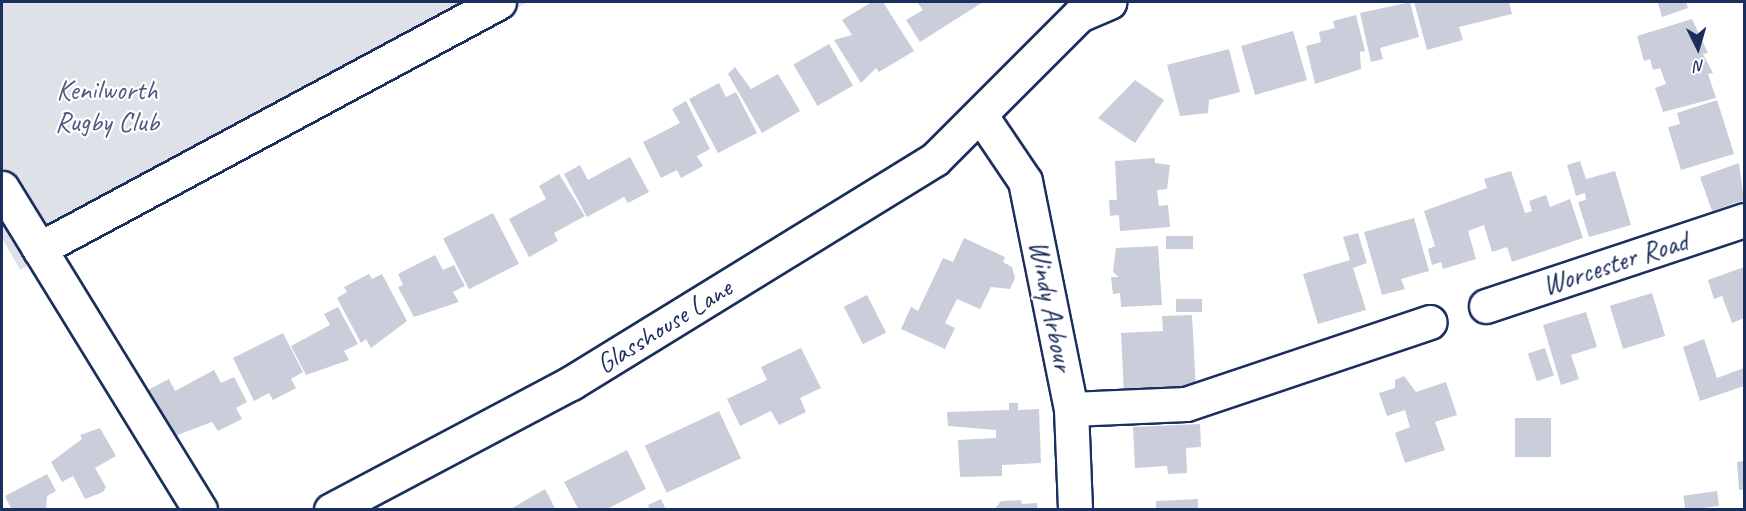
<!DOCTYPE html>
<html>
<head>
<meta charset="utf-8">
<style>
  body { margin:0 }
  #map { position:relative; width:1746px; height:511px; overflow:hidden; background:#fff; font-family:Caveat,sans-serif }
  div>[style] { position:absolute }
  .green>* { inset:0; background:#dee1e7 }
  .building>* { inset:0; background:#caceda; transform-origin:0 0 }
  .roads { filter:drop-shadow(2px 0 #1b2f5e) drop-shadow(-2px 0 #1b2f5e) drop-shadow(0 2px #1b2f5e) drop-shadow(0 -2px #1b2f5e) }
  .minor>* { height:33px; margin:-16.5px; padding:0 16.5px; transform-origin:16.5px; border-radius:16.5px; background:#fff }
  span { translate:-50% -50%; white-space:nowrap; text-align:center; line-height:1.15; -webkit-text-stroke:4.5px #fff; paint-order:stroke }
  .park-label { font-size:28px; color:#4c5c80 }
  .street-label { font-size:28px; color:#1b2f5e }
  .frame { position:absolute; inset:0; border:3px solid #1b2f5e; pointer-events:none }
  .north { position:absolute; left:1668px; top:18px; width:60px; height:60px; -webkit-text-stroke:4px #fff; paint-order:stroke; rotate:175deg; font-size:16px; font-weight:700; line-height:24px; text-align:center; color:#1b2f5e }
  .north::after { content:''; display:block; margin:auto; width:21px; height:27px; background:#1b2f5e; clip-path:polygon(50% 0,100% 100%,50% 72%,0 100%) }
</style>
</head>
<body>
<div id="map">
  <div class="green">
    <i style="clip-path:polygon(2px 2px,528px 2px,20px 270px,2px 238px)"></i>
  </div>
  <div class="building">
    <i style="clip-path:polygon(872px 2px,883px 2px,914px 51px,879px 72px,876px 68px,861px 83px,834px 40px,852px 35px,842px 20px)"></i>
    <i style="clip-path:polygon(917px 2px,983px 2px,920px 42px,906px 20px,923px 10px)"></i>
    <i style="clip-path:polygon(1410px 2px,1419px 37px,1380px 48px,1383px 59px,1371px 62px,1360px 13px)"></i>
    <i style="clip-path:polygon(1414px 2px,1509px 2px,1512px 14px,1459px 27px,1463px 40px,1427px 50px)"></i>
    <i style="clip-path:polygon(1686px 2px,1688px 8px,1662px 17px,1658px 3px)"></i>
    <i style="clip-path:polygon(1356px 15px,1365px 51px,1360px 52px,1361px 69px,1315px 84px,1306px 46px,1321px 42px,1319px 32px,1335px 28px,1333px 21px)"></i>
    <i style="clip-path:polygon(1692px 19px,1708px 53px,1703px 54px,1713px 73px,1708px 74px,1716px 98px,1663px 112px,1655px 88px,1666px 84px,1660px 68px,1653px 70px,1650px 59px,1644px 61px,1637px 36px)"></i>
    <i style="left:1293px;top:31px;width:51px;height:54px;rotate:74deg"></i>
    <i style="left:829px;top:44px;width:48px;height:41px;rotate:60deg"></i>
    <i style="clip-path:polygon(1229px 49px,1240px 92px,1209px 100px,1208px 113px,1180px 116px,1167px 65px)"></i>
    <i style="clip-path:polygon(735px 67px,751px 89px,778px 74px,800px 111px,762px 133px,728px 74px)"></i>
    <i style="clip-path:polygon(1135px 80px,1164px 100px,1135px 143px,1098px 118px)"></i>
    <i style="clip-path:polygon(719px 83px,726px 97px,736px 92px,757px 133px,718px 153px,689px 99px)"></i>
    <i style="clip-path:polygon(1717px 100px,1734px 154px,1681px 170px,1668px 127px,1680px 124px,1677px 113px)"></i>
    <i style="clip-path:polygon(686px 101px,710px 149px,697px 156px,703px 166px,681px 178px,677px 170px,661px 178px,643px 142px,680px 123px,672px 109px)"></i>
    <i style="clip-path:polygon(630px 157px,649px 192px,628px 203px,624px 197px,587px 217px,564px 174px,580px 165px,588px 180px)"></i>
    <i style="clip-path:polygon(1155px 158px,1155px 163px,1170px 165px,1167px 189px,1157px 190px,1159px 206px,1168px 205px,1170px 227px,1120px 231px,1119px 215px,1110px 216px,1109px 200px,1117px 200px,1115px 161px)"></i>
    <i style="clip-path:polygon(1580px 161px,1586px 179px,1615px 171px,1631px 225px,1589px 237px,1578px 202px,1586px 200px,1585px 193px,1576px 196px,1567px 165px)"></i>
    <i style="clip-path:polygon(1739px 163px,1744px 200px,1712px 211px,1700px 177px)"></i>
    <i style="clip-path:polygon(1511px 171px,1525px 213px,1532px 211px,1529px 201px,1546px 195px,1550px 207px,1570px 199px,1583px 238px,1512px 262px,1507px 247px,1492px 252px,1484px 225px,1468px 231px,1476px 259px,1443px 269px,1441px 262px,1432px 265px,1428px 249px,1435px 246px,1424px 211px,1487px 188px,1484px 179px)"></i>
    <i style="clip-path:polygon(559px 174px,585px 216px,554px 233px,558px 241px,529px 257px,509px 219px,546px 199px,539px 186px)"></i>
    <i style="left:493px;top:213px;width:57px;height:56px;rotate:63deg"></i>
    <i style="clip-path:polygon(1414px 218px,1429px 271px,1401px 279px,1405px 289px,1382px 295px,1364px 232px)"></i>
    <i style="clip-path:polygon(1358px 233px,1367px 263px,1353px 268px,1366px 310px,1318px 324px,1303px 274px,1350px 260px,1343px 237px)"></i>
    <i style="left:1166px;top:236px;width:27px;height:13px"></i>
    <i style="clip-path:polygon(964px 238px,1005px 257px,1003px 262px,1012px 267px,1015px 278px,1010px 289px,991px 287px,980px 309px,957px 299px,945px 323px,955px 328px,945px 349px,901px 329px,911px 307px,918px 311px,943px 258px,953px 262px)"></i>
    <i style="clip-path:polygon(1158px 246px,1162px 305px,1121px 307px,1120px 293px,1113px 294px,1111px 277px,1119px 277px,1113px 272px,1116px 248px)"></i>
    <i style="clip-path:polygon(435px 255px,443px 270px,454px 265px,465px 286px,453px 292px,459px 302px,414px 317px,398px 287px,403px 285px,398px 274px)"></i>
    <i style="clip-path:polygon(1744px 267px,1744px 318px,1732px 323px,1722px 296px,1714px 299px,1708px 280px)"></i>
    <i style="clip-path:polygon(369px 274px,372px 279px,382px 274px,407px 321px,371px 348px,366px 339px,361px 343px,337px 298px,347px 292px,344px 287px)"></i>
    <i style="left:1652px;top:293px;width:45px;height:44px;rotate:73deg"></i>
    <i style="left:867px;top:295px;width:42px;height:26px;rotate:63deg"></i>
    <i style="left:1202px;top:299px;width:13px;height:26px;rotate:90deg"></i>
    <i style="clip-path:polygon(338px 307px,358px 344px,344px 351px,349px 360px,306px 375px,291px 346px,330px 325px,324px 314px)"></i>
    <i style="clip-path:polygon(1586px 312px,1597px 347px,1571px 355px,1579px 379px,1561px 385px,1543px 325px)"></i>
    <i style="clip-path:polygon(1192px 315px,1196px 390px,1124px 394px,1121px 333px,1163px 331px,1162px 316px)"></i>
    <i style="clip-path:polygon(283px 333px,303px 372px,291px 379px,296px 388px,273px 400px,269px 393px,254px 401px,233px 358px)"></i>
    <i style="clip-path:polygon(1704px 339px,1717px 378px,1744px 368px,1744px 386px,1700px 401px,1683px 347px)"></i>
    <i style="clip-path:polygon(801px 348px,821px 388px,800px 398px,806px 412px,779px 425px,771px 411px,740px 426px,727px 399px,767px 380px,761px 367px)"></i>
    <i style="left:1545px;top:348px;width:29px;height:18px;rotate:72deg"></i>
    <i style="clip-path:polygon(214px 370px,221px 383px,234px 377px,247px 402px,236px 408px,242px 419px,218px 431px,212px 422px,172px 437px,148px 390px,169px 379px,175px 391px)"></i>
    <i style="clip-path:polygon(1404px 376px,1416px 392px,1446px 382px,1457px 415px,1435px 422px,1445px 450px,1405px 463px,1395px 433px,1410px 427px,1405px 410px,1387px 416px,1379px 393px,1395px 388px,1395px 380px)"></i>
    <i style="clip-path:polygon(1009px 403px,1018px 403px,1018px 410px,1039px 409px,1041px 463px,1002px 465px,1002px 476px,960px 477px,958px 440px,996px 438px,996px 430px,948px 426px,947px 412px,1009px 410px)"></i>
    <i style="left:719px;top:411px;width:52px;height:82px;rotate:65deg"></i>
    <i style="left:1515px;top:418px;width:36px;height:39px"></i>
    <i style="clip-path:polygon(1200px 424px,1201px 447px,1186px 448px,1187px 473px,1168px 474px,1167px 466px,1135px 468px,1133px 427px)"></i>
    <i style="clip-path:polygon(100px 428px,116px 456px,95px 468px,106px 487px,103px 492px,85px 499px,73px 476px,62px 482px,51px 462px,82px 439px,80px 435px)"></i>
    <i style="clip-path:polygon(627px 450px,646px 489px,605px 510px,579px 510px,564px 482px)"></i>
    <i style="clip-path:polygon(1744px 461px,1744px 489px,1739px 490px,1737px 462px)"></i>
    <i style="clip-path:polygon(47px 474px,56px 491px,47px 496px,46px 510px,12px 510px,5px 496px)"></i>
    <i style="clip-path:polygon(545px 489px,556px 510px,509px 510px,514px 507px)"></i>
    <i style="left:1717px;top:491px;width:15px;height:34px;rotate:82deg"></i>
    <i style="clip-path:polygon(661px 499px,666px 510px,650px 510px,648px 505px)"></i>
    <i style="clip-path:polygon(1198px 499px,1198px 510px,1156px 510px,1156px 501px)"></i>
    <i style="clip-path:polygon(1021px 500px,1022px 504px,1037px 503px,1038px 510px,994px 510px,1001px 501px)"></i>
  </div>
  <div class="roads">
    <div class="minor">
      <i style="left:981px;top:116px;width:78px;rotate:55.9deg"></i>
      <i style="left:1025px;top:181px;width:233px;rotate:78.6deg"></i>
      <i style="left:1071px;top:409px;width:101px;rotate:87.7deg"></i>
      <i style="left:2px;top:188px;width:378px;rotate:58.4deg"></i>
      <i style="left:39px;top:249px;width:522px;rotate:-28.23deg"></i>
      <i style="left:1486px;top:306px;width:272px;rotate:-18.4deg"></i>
      <i style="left:1071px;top:409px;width:115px;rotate:-2.5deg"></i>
      <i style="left:1186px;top:404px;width:257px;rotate:-18.6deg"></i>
      <i style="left:331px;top:510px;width:272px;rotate:-27.9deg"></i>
      <i style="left:571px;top:383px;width:427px;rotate:-31.6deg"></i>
      <i style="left:935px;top:159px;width:204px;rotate:-45deg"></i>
      <i style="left:1079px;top:15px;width:33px;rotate:-23deg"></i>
    </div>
  </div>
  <div class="park-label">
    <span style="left:107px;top:106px">Kenilworth<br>Rugby Club</span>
  </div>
  <div class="street-label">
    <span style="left:1615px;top:263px;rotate:-18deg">Worcester Road</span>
    <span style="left:1051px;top:306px;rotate:79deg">Windy Arbour</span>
    <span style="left:664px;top:326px;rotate:-32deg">Glasshouse Lane</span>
  </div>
  <div class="frame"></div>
  <div class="north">N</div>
</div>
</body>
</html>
